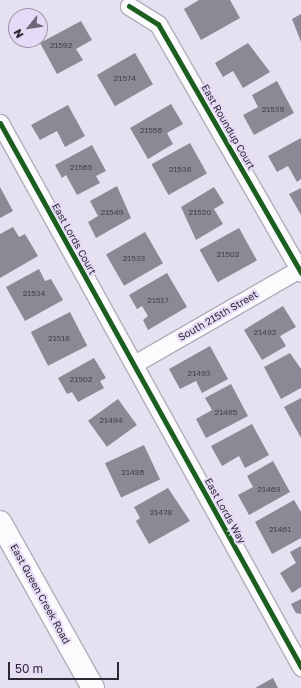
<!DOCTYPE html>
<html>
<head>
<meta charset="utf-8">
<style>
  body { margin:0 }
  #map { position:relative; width:301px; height:688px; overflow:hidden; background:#e6e1f0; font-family:"Golos Text",sans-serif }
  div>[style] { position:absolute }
  .building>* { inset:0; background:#8c8894; transform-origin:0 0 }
  .roads { filter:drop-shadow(1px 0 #b2aeb9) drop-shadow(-1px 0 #b2aeb9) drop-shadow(0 1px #b2aeb9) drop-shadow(0 -1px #b2aeb9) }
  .minor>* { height:17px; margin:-8.5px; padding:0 8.5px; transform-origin:8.5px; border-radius:8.5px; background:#fbfafd }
  .secondary>* { height:22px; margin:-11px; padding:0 11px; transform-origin:11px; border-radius:11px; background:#fbfafd }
  .cycleway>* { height:5px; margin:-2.5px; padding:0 2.5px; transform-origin:2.5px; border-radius:2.5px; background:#1b5e20 }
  span { translate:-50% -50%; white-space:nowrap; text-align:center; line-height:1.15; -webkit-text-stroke:4px #e5dbf6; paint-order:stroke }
  .number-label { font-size:8px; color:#45414c }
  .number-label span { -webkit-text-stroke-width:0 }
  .street-label { font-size:10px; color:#2d2934 }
  .north { position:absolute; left:8px; top:8px; width:40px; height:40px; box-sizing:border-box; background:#e5dbf6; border:1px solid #9b94a8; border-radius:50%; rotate:240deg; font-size:11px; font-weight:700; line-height:16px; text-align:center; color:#2d2934 }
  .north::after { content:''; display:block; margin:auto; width:14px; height:18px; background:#6e6976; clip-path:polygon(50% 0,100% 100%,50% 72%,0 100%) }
  .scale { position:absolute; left:8px; top:662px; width:111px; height:18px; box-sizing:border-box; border:2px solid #2d2934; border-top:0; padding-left:5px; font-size:12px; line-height:14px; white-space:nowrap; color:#2d2934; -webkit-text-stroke:3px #e5dbf6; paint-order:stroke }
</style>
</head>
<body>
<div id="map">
  <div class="building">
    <i style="clip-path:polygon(199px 0,230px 0,240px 18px,201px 40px,184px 9px)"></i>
    <i style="clip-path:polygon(301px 14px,301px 42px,292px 19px)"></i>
    <i style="clip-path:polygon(81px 21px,92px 40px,76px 49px,83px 60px,57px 74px,40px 43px)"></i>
    <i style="clip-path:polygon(248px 43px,270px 72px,243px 88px,233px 71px,223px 77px,215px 63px)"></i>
    <i style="left:135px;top:53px;width:36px;height:44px;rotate:60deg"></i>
    <i style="clip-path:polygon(277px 81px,294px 113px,254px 135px,243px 115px,258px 107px,252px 95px)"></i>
    <i style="clip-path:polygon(171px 104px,183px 124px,167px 133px,173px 144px,148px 159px,130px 128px)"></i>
    <i style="clip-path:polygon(68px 105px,85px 136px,65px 147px,57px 131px,40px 140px,31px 125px)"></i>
    <i style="clip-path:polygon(301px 138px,301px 179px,297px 182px,288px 166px,277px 172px,268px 156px)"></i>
    <i style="left:190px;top:143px;width:35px;height:44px;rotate:61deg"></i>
    <i style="clip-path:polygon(92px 145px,106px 171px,96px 176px,100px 183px,77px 195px,66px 175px,62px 178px,55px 165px)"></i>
    <i style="clip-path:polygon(117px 186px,131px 218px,96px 238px,88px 222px,98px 216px,90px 201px)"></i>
    <i style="clip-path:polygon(0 187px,13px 211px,0 218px)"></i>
    <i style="clip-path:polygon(214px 187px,224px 203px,214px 209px,223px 224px,196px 240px,181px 207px)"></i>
    <i style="clip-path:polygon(301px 188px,301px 215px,289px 194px)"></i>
    <i style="clip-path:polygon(13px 227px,19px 237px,25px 234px,38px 256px,0 278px,0 234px)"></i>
    <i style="left:239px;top:228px;width:37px;height:45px;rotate:61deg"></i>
    <i style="left:145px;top:232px;width:36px;height:45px;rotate:60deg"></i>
    <i style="clip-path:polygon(39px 269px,45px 281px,51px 279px,63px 300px,25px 321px,6px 287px)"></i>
    <i style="clip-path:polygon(167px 273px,187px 307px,148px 330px,143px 320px,148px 316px,142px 306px,137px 309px,129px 295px)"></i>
    <i style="clip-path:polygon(283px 306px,296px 327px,280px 336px,286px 346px,262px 360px,244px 330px)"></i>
    <i style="left:70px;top:312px;width:38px;height:44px;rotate:63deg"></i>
    <i style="clip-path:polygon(210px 346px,228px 379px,202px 393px,196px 381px,180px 389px,169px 369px)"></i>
    <i style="clip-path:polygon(290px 353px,301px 369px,301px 388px,281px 399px,264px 367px)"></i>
    <i style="clip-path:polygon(94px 358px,106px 378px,100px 381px,104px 388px,78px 402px,72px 392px,67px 394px,58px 378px)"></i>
    <i style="clip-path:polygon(231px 384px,248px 416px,206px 438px,196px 419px,212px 410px,205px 398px)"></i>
    <i style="clip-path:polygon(301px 398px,301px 438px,284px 407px)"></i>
    <i style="left:118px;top:399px;width:32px;height:37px;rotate:54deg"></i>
    <i style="clip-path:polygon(252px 424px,269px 455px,245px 468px,239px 456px,222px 466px,211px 446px)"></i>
    <i style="left:144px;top:445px;width:38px;height:43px;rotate:65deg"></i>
    <i style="clip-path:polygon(273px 461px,290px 492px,249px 515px,238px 495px,253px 487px,247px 476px)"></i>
    <i style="clip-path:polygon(168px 488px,190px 521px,149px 544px,136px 521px,140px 518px,134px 507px)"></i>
    <i style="clip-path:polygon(294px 500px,301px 512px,301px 538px,272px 554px,255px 522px)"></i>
    <i style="clip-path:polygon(301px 546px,301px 587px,292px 593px,280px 573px,296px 563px,290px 552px)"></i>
    <i style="clip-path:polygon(301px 599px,301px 614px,296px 613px,291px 604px)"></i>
    <i style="clip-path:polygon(273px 678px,278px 688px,255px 688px)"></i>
  </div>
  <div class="roads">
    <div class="minor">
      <i style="left:129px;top:6px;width:34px;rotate:32deg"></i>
      <i style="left:158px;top:24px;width:287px;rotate:60.1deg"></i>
      <i style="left:0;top:123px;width:622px;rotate:61.04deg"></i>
      <i style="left:134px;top:364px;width:193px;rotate:-29.9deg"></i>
    </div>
    <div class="secondary">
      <i style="left:0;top:522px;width:190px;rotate:60.7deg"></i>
    </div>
  </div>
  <div class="cycleway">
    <i style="left:129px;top:6px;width:34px;rotate:32deg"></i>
    <i style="left:158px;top:24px;width:287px;rotate:60.1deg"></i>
    <i style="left:0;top:123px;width:622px;rotate:61.04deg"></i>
  </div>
  <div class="number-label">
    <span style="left:61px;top:46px">21592</span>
    <span style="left:125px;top:79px">21574</span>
    <span style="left:273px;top:110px">21539</span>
    <span style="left:151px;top:131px">21556</span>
    <span style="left:81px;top:168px">21565</span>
    <span style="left:180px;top:170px">21538</span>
    <span style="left:112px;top:213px">21549</span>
    <span style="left:200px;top:213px">21520</span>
    <span style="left:228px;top:255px">21502</span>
    <span style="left:134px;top:259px">21533</span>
    <span style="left:34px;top:294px">21534</span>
    <span style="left:158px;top:301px">21517</span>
    <span style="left:265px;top:333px">21492</span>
    <span style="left:59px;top:339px">21518</span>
    <span style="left:199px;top:374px">21493</span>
    <span style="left:81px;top:380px">21502</span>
    <span style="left:226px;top:413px">21485</span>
    <span style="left:111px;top:421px">21494</span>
    <span style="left:133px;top:473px">21486</span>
    <span style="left:269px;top:490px">21469</span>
    <span style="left:161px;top:513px">21478</span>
    <span style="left:280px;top:530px">21461</span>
  </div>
  <div class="street-label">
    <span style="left:228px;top:127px;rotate:60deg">East Roundup Court</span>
    <span style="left:74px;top:239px;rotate:61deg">East Lords Court</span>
    <span style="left:218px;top:316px;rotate:-30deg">South 215th Street</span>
    <span style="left:225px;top:511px;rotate:61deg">East Lords Way</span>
    <span style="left:40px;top:594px;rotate:61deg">East Queen Creek Road</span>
  </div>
  <div class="north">N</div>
  <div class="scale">50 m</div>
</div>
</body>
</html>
